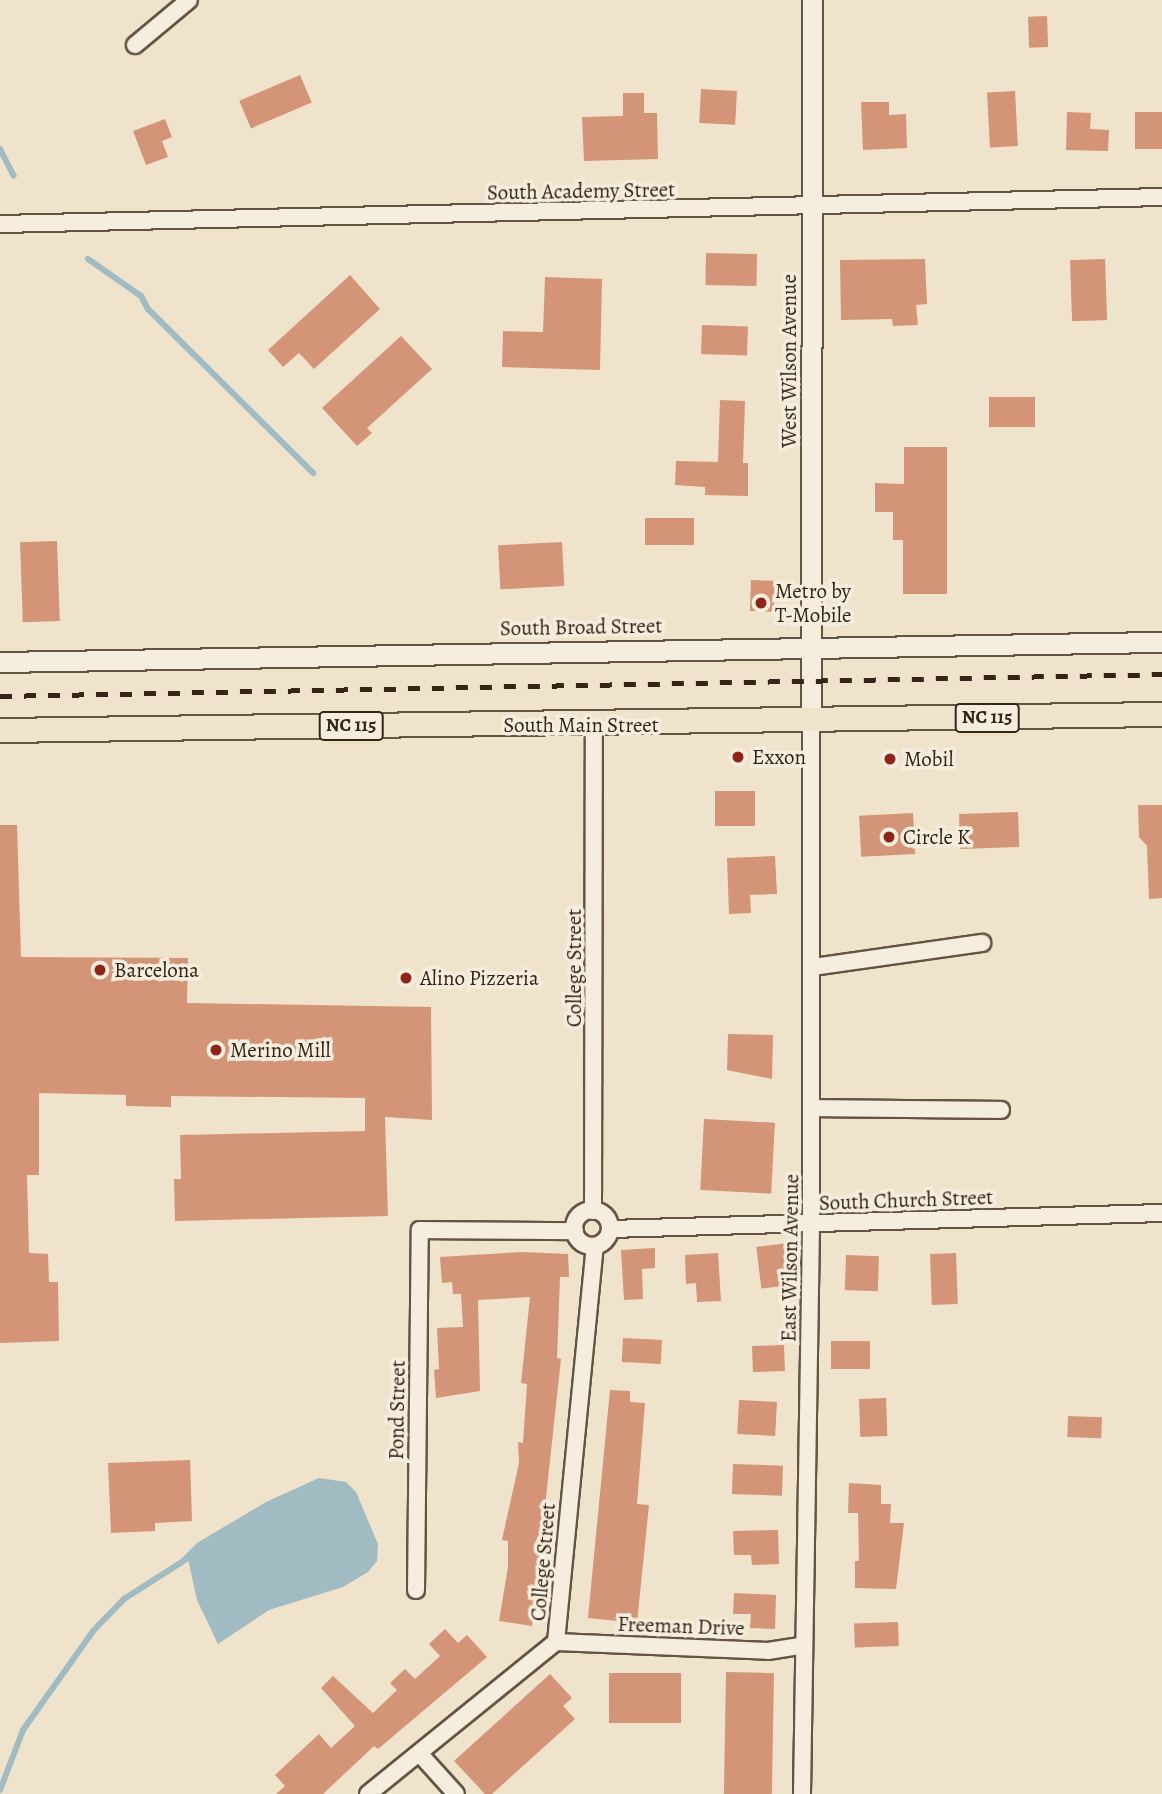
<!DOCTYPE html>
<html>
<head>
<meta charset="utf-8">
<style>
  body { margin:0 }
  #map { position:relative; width:1162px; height:1794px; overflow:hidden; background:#f0e3cb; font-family:Alegreya,serif }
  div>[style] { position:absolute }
  .water>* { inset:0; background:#a0bbc1 }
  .stream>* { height:6px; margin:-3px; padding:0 3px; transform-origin:3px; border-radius:3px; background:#a0bbc1 }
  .building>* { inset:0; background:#d39477; transform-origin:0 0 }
  .roads { filter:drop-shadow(2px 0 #645442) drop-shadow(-2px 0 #645442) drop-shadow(0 2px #645442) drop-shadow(0 -2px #645442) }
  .minor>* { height:16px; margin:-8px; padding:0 8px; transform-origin:8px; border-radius:8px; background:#f5eddd }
  .minor>.ring { margin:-8px; padding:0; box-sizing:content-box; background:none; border:16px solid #f5eddd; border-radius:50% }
  .tertiary>* { height:19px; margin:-9.5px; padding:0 9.5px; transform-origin:9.5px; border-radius:9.5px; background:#f5eddd }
  .primary>* { height:23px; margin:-11.5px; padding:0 11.5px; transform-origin:11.5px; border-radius:11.5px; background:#f0e3cb }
  .rail>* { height:5px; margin-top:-2.5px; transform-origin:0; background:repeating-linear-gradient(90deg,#362415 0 12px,transparent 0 24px) }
  .dots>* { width:19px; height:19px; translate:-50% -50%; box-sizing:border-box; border:4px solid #f5eddd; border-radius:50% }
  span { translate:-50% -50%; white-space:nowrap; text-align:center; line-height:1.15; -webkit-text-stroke:7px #f5eddd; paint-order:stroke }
  .shield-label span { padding:2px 5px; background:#f5eddd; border:2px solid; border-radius:5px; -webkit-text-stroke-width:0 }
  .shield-label { font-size:19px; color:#362415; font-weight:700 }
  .street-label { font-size:21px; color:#362415 }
  .poi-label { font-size:21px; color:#362415 }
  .left { translate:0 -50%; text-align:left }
</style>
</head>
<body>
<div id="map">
  <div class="water">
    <i style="clip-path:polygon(319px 1478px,346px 1482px,356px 1492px,378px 1544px,377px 1561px,368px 1572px,343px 1587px,269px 1610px,218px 1644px,197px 1600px,188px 1559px,181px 1567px,182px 1558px,197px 1543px,266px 1502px)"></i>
  </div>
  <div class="stream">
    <i style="left:0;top:149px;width:30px;rotate:63deg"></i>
    <i style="left:88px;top:259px;width:65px;rotate:34.9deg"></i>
    <i style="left:141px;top:296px;width:15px;rotate:62deg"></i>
    <i style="left:148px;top:309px;width:233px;rotate:44.8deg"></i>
    <i style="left:0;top:1790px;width:64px;rotate:-69deg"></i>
    <i style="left:23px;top:1730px;width:121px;rotate:-54.7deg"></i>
    <i style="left:93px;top:1631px;width:45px;rotate:-45.9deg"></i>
    <i style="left:124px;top:1599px;width:76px;rotate:-32.6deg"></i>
  </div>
  <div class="building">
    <i style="left:1047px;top:16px;width:31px;height:19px;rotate:88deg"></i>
    <i style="left:300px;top:75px;width:30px;height:66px;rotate:67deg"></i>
    <i style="left:701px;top:89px;width:36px;height:34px;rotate:3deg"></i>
    <i style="left:1015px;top:91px;width:55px;height:28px;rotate:87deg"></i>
    <i style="clip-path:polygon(623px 93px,644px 93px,644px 113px,657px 113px,658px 159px,584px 161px,582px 117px,623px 116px)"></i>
    <i style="clip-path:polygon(861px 102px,889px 102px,889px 115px,906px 114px,907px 148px,863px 150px)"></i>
    <i style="clip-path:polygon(1067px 112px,1091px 113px,1090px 129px,1109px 130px,1108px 151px,1066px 150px)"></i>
    <i style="left:1162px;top:112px;width:37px;height:27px;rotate:90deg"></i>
    <i style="clip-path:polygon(165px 119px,172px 137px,162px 141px,168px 157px,146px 165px,133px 131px)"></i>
    <i style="left:706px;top:253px;width:51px;height:32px;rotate:1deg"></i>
    <i style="clip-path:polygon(925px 259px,927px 304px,916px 305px,918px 325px,893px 326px,892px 319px,841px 320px,840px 260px)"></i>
    <i style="left:1105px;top:259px;width:61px;height:35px;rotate:88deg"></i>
    <i style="clip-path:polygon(350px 275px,380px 309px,314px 369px,299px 353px,283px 367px,268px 350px)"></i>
    <i style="clip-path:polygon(545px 277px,602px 279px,600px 370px,502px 367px,503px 331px,543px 332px)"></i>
    <i style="left:702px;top:325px;width:46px;height:29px;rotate:2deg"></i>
    <i style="clip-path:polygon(401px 336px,432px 369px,367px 428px,372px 433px,357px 446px,322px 408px)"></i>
    <i style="left:989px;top:397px;width:46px;height:30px"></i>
    <i style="clip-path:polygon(720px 400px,745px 401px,743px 463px,748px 463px,748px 496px,705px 495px,705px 487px,675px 485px,676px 461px,718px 462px)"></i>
    <i style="clip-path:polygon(904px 447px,947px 447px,947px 594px,903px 594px,903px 540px,893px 540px,893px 512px,875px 512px,875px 483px,904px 484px)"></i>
    <i style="left:694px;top:518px;width:27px;height:49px;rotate:90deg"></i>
    <i style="left:57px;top:541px;width:80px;height:37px;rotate:88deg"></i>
    <i style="left:562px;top:542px;width:44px;height:64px;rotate:87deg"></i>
    <i style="left:751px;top:580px;width:24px;height:31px;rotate:2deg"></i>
    <i style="left:715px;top:791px;width:40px;height:35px"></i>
    <i style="clip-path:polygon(1138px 805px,1162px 805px,1162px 898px,1149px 899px,1147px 846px,1139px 837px)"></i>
    <i style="left:1018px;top:812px;width:35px;height:59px;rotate:88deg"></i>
    <i style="left:913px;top:813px;width:41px;height:54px;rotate:87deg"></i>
    <i style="clip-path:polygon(0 825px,17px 825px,21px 957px,188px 958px,187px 1003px,431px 1007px,432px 1120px,385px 1117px,388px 1216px,175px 1221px,174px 1179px,181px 1179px,180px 1135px,365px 1131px,365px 1098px,171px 1096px,171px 1107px,126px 1106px,126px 1095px,39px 1093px,39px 1175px,27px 1175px,29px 1253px,48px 1254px,49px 1282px,58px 1282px,59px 1341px,0 1343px)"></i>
    <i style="clip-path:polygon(775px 856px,777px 894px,750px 895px,751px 913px,729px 914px,727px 858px)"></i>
    <i style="clip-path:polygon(728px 1034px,773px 1035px,772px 1079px,727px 1070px)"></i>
    <i style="left:704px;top:1119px;width:71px;height:71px;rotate:3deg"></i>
    <i style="left:788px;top:1243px;width:42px;height:32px;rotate:83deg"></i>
    <i style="clip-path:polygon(655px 1248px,655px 1268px,642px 1269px,643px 1299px,624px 1300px,621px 1250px)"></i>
    <i style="clip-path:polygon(521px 1252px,568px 1254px,569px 1277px,560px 1277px,557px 1358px,561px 1359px,532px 1626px,499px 1621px,508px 1567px,508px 1541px,502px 1540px,519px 1463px,518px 1442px,523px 1443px,527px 1384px,521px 1383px,530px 1297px,478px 1300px,480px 1391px,436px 1398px,434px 1370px,439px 1369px,437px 1328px,463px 1327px,461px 1294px,453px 1294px,452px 1282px,442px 1283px,440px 1257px)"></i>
    <i style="clip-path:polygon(718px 1253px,721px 1301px,697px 1302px,696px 1283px,686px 1284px,685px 1255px)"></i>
    <i style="left:956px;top:1253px;width:51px;height:26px;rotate:88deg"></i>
    <i style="left:846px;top:1255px;width:33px;height:35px;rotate:2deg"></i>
    <i style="left:623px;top:1338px;width:39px;height:24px;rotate:3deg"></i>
    <i style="left:870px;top:1341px;width:28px;height:39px;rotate:90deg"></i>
    <i style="left:784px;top:1345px;width:26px;height:32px;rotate:88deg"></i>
    <i style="clip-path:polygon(610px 1390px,630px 1391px,630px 1402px,645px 1403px,637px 1504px,649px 1505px,637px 1623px,588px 1618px)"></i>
    <i style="left:886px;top:1398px;width:38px;height:27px;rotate:88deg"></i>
    <i style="left:739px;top:1400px;width:38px;height:34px;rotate:3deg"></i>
    <i style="left:1068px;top:1416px;width:34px;height:21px;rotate:2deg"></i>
    <i style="clip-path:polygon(190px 1460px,192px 1521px,155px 1523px,155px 1531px,111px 1533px,108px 1463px)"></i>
    <i style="left:733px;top:1464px;width:50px;height:30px;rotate:2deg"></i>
    <i style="clip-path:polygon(849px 1483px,881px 1485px,881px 1504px,891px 1504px,890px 1523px,904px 1523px,896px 1589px,855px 1588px,855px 1561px,859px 1561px,858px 1513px,848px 1513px)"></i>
    <i style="clip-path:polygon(778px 1530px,779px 1564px,752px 1565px,751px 1555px,734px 1555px,733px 1531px)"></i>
    <i style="clip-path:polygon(734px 1593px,776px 1595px,775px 1629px,750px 1628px,751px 1614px,733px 1614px)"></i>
    <i style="left:898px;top:1622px;width:24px;height:44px;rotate:88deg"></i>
    <i style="clip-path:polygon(445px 1629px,458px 1643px,467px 1635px,487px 1657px,378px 1749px,374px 1746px,323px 1794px,276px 1794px,285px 1786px,275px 1775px,319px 1734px,331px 1748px,355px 1726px,321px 1688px,333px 1676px,373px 1713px,397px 1690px,390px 1683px,405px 1669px,415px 1679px,440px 1656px,429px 1644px)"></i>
    <i style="left:726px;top:1672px;width:48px;height:122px;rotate:1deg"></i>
    <i style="left:609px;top:1673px;width:72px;height:50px"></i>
    <i style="clip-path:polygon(550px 1674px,572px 1698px,563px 1706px,575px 1719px,492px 1794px,485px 1794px,454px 1761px)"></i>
  </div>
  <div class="roads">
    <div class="minor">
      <i style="left:135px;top:45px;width:70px;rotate:-39.8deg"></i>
      <i style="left:0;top:224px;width:1162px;rotate:-1.33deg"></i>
      <i style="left:813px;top:967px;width:171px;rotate:-8.1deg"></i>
      <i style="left:812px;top:1108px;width:189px;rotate:0.6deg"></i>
      <i class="ring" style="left:574px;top:1210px;width:20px;height:20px"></i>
      <i style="left:593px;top:1211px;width:486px;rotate:-89.9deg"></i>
      <i style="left:610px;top:1229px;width:552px;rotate:-1.66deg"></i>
      <i style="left:416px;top:1590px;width:360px;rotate:-89.4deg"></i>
      <i style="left:420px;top:1230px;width:155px;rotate:0.4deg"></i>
      <i style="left:556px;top:1642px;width:212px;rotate:2.4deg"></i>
      <i style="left:768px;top:1651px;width:36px;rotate:-9deg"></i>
      <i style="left:419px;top:1753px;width:55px;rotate:47.9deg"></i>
      <i style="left:368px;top:1794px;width:242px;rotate:-39deg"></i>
      <i style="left:556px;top:1642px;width:398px;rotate:-84.4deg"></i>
      <i style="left:802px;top:1794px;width:569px;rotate:-89.09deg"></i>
      <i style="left:811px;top:1225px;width:503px;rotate:-90deg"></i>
    </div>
    <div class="tertiary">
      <i style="left:0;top:662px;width:1162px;rotate:-0.99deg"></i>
      <i style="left:811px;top:722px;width:722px;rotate:-89.92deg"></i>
    </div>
    <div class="primary">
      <i style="left:0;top:730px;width:1162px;rotate:-0.79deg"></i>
    </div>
  </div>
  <div class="rail">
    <i style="left:0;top:696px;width:1162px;rotate:-1.08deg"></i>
  </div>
  <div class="dots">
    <i style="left:761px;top:603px;background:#8f2418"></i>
    <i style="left:738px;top:757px;background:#8f2418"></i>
    <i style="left:890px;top:759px;background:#8f2418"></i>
    <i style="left:889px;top:837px;background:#8f2418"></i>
    <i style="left:100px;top:970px;background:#8f2418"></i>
    <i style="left:406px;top:978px;background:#8f2418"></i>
    <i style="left:216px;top:1050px;background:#8f2418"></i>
  </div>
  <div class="shield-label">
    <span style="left:987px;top:718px">NC 115</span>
    <span style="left:351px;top:726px">NC 115</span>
  </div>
  <div class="street-label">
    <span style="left:581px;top:191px;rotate:-1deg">South Academy Street</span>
    <span style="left:789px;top:361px;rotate:-90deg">West Wilson Avenue</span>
    <span style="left:581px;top:627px;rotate:-1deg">South Broad Street</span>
    <span style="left:581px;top:725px">South Main Street</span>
    <span style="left:574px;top:968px;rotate:-90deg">College Street</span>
    <span style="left:906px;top:1200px;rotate:-2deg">South Church Street</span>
    <span style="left:790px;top:1258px;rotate:-89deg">East Wilson Avenue</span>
    <span style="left:397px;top:1410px;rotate:-89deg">Pond Street</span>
    <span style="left:543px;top:1562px;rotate:-85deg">College Street</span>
    <span style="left:681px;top:1626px;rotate:2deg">Freeman Drive</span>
  </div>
  <div class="poi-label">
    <span class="left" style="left:775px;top:603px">Metro by<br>T-Mobile</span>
    <span class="left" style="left:752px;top:757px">Exxon</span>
    <span class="left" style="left:904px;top:759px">Mobil</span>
    <span class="left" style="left:903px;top:837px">Circle K</span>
    <span class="left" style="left:114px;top:970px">Barcelona</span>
    <span class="left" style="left:420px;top:978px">Alino Pizzeria</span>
    <span class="left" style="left:230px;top:1050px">Merino Mill</span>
  </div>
</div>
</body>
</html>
